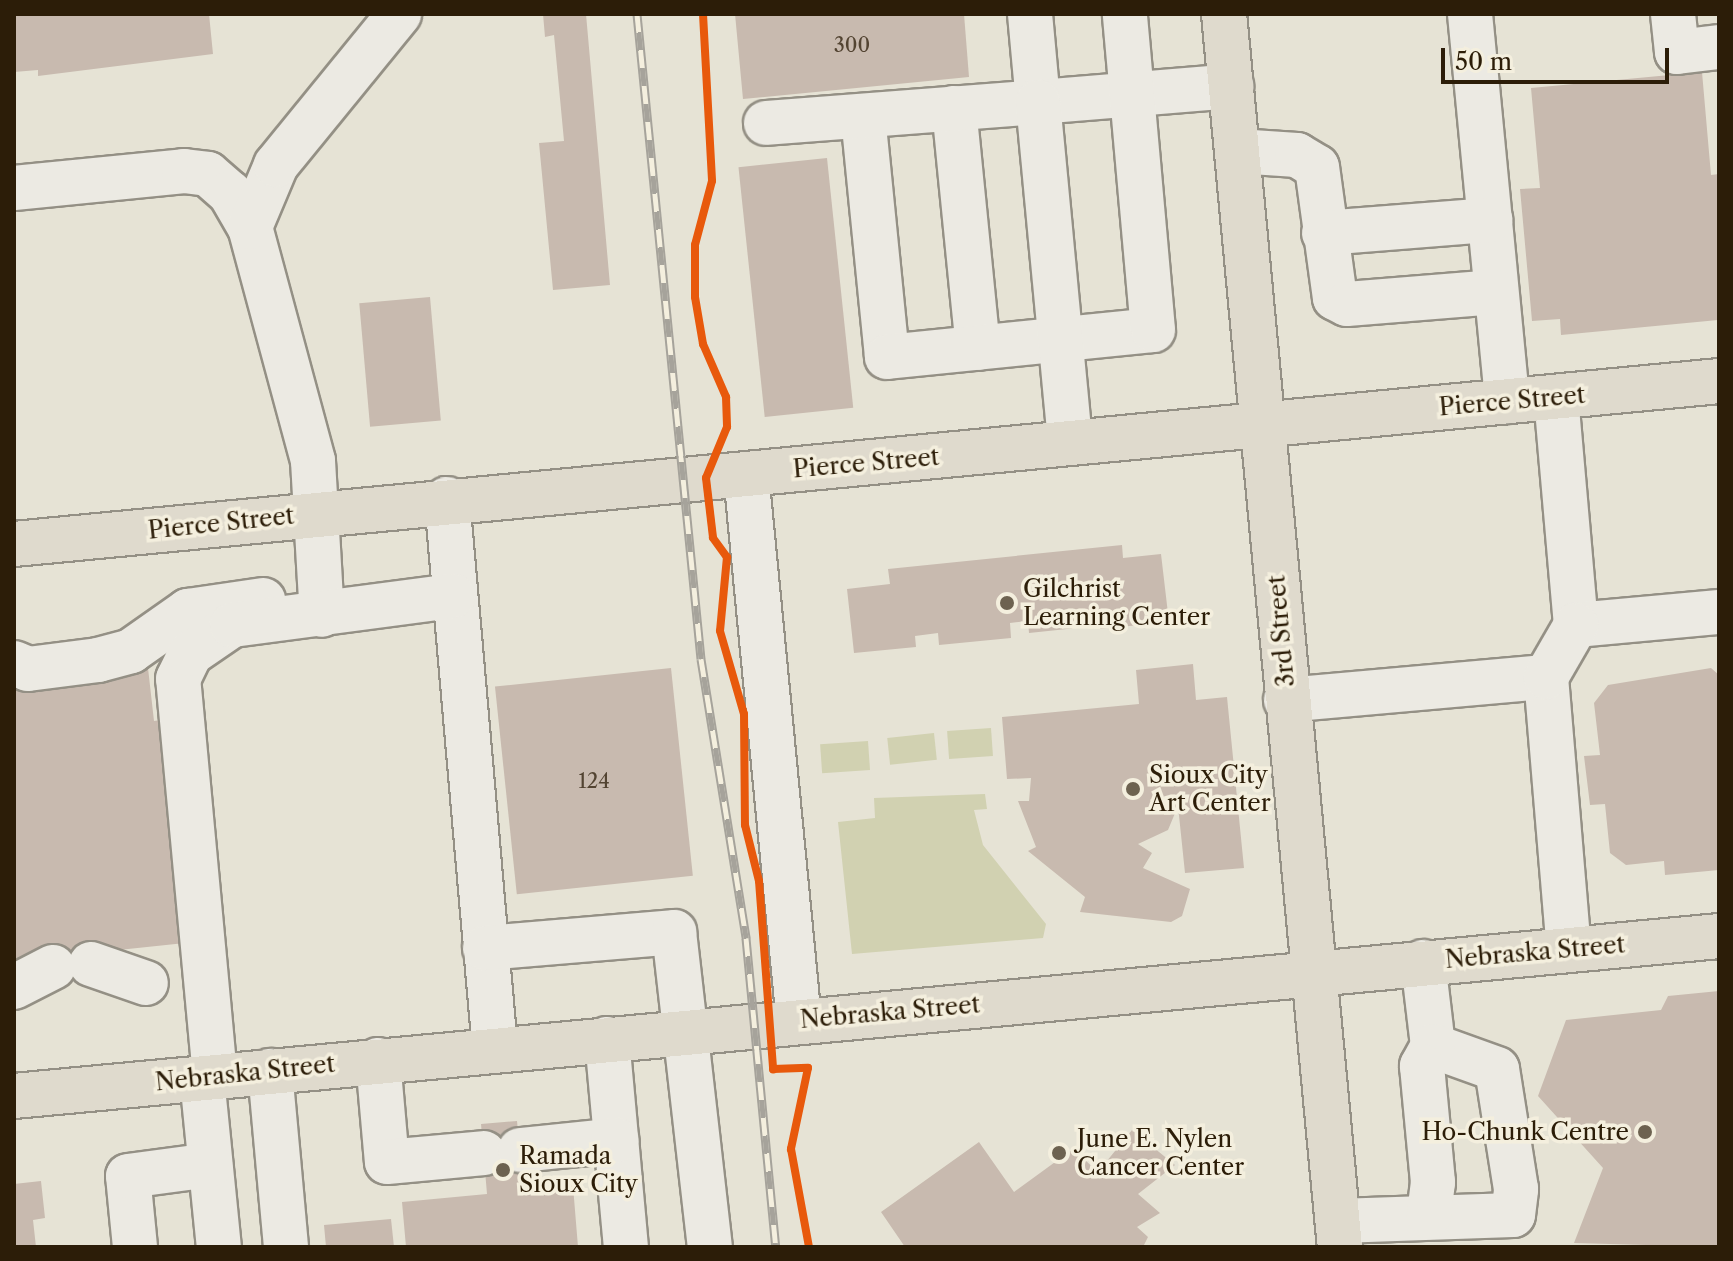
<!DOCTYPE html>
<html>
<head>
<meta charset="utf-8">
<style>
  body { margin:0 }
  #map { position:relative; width:1733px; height:1261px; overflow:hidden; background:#e6e3d5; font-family:"Libre Caslon Text",serif }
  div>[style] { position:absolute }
  .green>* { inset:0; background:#d1d1b1; transform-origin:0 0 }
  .building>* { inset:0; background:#c8baaf; transform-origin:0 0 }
  .roads { filter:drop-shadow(2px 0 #949085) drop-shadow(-2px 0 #949085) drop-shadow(0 2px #949085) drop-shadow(0 -2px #949085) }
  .minor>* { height:44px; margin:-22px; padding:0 22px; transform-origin:22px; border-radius:22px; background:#eceae3 }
  .major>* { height:44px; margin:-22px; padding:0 22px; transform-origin:22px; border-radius:22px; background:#dfdacd }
  .rail>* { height:9px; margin-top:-4.5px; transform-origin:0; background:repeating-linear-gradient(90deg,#f4efde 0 18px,#a6a39b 0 36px); box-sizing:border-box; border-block:2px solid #a6a39b }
  .cycleway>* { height:8px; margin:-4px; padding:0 4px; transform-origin:4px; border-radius:4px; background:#e8590c }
  .dots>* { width:22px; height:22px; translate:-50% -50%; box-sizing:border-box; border:4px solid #f4efde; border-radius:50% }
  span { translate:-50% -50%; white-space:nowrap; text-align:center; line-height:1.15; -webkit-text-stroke:7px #f4efde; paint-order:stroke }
  .number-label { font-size:20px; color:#534432 }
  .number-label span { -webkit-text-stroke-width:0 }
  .street-label { font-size:24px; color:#2c1d08 }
  .poi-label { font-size:24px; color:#2c1d08 }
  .left { translate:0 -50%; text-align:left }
  .right { translate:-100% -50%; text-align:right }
  .frame { position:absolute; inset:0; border:16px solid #2c1d08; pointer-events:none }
  .scale { position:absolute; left:1441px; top:48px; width:228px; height:36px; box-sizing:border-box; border:4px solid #2c1d08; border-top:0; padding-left:10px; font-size:24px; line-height:28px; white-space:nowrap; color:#2c1d08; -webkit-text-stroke:6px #f4efde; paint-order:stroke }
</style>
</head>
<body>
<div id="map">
  <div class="green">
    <i style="left:991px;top:728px;width:28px;height:44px;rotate:86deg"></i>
    <i style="left:934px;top:733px;width:27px;height:47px;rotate:84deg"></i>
    <i style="left:868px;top:741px;width:29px;height:48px;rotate:86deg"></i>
    <i style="clip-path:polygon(985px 794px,987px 809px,974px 810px,983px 845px,1046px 924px,1043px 938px,852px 954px,838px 822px,875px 818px,874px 798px)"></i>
  </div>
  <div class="building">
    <i style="clip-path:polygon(14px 14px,209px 14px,213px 54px,38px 76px,38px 70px,14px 72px)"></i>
    <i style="clip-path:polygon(543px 14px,586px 14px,610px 285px,553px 290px,539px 143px,564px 141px,554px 35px,545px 37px)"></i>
    <i style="clip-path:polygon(735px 14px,964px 14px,969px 77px,743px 99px)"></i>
    <i style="clip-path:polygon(1702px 72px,1711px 175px,1719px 174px,1718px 320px,1561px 335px,1560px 319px,1532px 321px,1520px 189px,1540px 188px,1531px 88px)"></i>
    <i style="left:827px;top:158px;width:251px;height:89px;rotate:84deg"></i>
    <i style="left:430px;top:297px;width:124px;height:71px;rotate:85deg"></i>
    <i style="clip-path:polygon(1122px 545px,1123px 558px,1161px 554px,1169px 622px,1100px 629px,1099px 617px,1085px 618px,1086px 627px,1029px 633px,1028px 621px,1010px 623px,1011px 638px,939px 645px,938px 633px,915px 636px,916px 647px,854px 653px,847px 589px,890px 584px,888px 569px)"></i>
    <i style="clip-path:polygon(1193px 664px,1196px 700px,1227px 697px,1244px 868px,1185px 873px,1178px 806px,1168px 830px,1138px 844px,1152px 853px,1143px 868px,1190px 889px,1182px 916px,1171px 922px,1080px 912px,1085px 897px,1028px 851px,1036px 847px,1018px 801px,1029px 801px,1031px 778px,1007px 779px,1002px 717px,1139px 704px,1136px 670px)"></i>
    <i style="clip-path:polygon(148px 668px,154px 721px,161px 720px,185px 943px,90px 953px,93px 977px,55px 981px,52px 957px,14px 961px,14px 682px)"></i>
    <i style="left:671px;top:668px;width:209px;height:177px;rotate:84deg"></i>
    <i style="clip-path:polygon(1711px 668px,1719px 675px,1719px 870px,1665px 875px,1664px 861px,1626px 865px,1610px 853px,1605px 804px,1590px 805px,1584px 756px,1600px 755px,1594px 703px,1608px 685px)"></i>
    <i style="clip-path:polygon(1719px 991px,1719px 1247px,1574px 1243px,1603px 1168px,1538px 1096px,1566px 1020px,1661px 1010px,1668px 996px)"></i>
    <i style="clip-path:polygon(517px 1121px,524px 1190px,573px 1186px,578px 1247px,406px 1247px,402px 1202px,487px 1194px,481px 1124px)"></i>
    <i style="clip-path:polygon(1132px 1130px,1175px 1165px,1138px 1194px,1160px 1213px,1137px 1227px,1148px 1237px,1143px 1247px,905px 1247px,881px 1212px,979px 1142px,1014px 1192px,1073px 1149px,1098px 1172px)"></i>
    <i style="clip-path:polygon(41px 1181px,45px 1218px,33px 1220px,36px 1247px,14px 1247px,14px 1184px)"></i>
    <i style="clip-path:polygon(391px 1219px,394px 1247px,326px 1247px,324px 1225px)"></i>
  </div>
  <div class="roads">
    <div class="minor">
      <i style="left:1030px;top:14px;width:88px;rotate:84.8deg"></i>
      <i style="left:1038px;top:102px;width:194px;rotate:-4.7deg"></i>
      <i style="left:1470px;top:14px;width:389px;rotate:84.5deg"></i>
      <i style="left:1673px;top:14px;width:38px;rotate:84deg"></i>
      <i style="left:1677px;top:52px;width:42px;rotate:-6.8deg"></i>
      <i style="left:954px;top:108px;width:241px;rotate:84.3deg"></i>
      <i style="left:863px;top:116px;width:242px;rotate:84.3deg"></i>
      <i style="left:887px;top:357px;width:267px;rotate:-5.8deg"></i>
      <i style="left:1153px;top:330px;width:317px;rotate:-95.1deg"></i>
      <i style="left:766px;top:123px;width:273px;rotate:-4.4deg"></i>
      <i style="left:1038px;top:102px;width:342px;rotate:84.6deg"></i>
      <i style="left:1237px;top:151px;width:60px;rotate:3.8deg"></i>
      <i style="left:1297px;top:155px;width:23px;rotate:31deg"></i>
      <i style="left:1317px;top:167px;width:132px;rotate:82.2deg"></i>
      <i style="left:1335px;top:298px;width:13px;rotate:27deg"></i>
      <i style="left:1347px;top:304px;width:149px;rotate:-4.6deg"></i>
      <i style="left:14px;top:188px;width:171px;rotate:-5.7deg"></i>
      <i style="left:184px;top:171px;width:24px;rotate:7deg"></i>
      <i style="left:208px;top:174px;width:29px;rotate:41deg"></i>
      <i style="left:230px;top:193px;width:39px;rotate:60deg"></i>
      <i style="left:250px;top:227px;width:242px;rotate:74.9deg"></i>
      <i style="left:313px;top:461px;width:154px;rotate:86.7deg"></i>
      <i style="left:250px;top:227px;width:67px;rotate:-67.2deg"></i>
      <i style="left:276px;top:165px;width:195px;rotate:-50.8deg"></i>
      <i style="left:1324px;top:233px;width:167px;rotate:-4.5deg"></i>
      <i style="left:1556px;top:397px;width:229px;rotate:85deg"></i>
      <i style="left:1576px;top:625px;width:144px;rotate:-5.2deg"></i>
      <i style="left:746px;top:474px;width:550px;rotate:84.47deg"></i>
      <i style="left:447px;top:499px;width:552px;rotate:85.01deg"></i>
      <i style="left:14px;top:663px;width:15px;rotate:23deg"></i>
      <i style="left:28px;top:669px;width:71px;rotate:-7.3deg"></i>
      <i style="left:98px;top:660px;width:34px;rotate:-15deg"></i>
      <i style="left:131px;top:651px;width:70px;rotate:-35.1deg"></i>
      <i style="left:188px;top:611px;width:76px;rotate:-8.3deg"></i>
      <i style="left:1546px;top:677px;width:273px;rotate:85.2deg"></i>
      <i style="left:1286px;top:700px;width:261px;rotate:-5.1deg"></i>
      <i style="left:1546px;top:677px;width:60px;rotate:-60deg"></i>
      <i style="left:485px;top:948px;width:190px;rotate:-4.8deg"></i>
      <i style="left:674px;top:932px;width:317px;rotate:83.5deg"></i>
      <i style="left:1423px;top:962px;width:85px;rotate:83.2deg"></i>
      <i style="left:91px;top:964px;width:58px;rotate:19.1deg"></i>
      <i style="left:14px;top:987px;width:44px;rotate:-27.1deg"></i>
      <i style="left:607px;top:1039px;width:209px;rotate:84.8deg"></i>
      <i style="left:378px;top:1060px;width:102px;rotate:85deg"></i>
      <i style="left:387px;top:1162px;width:97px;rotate:-5.3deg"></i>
      <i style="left:270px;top:1071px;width:177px;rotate:84.8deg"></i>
      <i style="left:215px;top:1076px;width:399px;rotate:-95.3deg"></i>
      <i style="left:178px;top:679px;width:28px;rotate:-64deg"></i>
      <i style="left:190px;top:654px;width:51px;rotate:-34.6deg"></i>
      <i style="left:232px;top:625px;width:223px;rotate:-7.5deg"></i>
      <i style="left:202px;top:1078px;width:170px;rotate:84.3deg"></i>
      <i style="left:520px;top:1150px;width:97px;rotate:-5.9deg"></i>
      <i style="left:1338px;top:1221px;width:175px;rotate:-2deg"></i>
      <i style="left:1513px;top:1215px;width:26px;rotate:-83deg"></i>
      <i style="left:1516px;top:1189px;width:121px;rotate:-99deg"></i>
      <i style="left:1497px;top:1069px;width:68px;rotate:-160.2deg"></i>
      <i style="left:1433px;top:1046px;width:23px;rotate:119deg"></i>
      <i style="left:1422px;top:1066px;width:117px;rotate:84.6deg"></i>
      <i style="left:1433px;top:1182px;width:34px;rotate:97deg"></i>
      <i style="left:135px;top:1247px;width:71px;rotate:-95.6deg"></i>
      <i style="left:128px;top:1176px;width:83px;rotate:-7.6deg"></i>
    </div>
    <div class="major">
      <i style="left:1224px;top:14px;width:1238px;rotate:84.63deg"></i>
      <i style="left:14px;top:544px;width:1713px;rotate:-5.46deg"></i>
      <i style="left:14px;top:1096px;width:1712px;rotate:-5.36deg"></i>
    </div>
  </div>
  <div class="rail">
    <i style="left:637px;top:14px;width:648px;rotate:84.33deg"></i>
    <i style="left:701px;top:659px;width:283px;rotate:80.8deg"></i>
    <i style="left:746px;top:938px;width:310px;rotate:84.5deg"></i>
  </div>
  <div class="cycleway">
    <i style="left:703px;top:14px;width:167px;rotate:86.9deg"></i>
    <i style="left:712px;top:181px;width:66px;rotate:104.9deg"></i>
    <i style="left:695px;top:245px;width:52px;rotate:90deg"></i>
    <i style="left:695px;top:297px;width:48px;rotate:80.3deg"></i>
    <i style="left:703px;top:344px;width:58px;rotate:66.5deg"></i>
    <i style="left:726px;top:397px;width:30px;rotate:88deg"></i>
    <i style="left:727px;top:427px;width:55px;rotate:112.4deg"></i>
    <i style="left:706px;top:478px;width:60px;rotate:83.3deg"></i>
    <i style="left:713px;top:538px;width:24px;rotate:54deg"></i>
    <i style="left:727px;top:557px;width:74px;rotate:95.4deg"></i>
    <i style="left:720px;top:631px;width:86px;rotate:73.9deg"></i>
    <i style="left:744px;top:714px;width:111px;rotate:89.5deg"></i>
    <i style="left:745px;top:825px;width:58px;rotate:76deg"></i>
    <i style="left:759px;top:881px;width:189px;rotate:85.7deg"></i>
    <i style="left:773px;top:1069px;width:35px;rotate:-2deg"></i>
    <i style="left:808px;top:1068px;width:83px;rotate:101.9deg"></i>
    <i style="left:791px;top:1149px;width:100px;rotate:79.6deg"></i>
  </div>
  <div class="dots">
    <i style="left:1007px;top:603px;background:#6d6250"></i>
    <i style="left:1133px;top:789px;background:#6d6250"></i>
    <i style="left:1645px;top:1132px;background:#6d6250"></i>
    <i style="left:1059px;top:1153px;background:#6d6250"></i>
    <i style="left:503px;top:1170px;background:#6d6250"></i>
  </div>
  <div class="number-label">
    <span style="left:852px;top:45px">300</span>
    <span style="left:594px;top:781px">124</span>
  </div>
  <div class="street-label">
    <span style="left:1512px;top:401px;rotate:-5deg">Pierce Street</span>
    <span style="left:866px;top:463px;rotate:-5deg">Pierce Street</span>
    <span style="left:221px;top:523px;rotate:-6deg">Pierce Street</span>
    <span style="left:1281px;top:631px;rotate:-95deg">3rd Street</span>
    <span style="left:1535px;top:952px;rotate:-5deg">Nebraska Street</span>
    <span style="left:890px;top:1012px;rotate:-5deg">Nebraska Street</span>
    <span style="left:245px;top:1073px;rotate:-6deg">Nebraska Street</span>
  </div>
  <div class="poi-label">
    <span class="left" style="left:1023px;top:603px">Gilchrist<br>Learning Center</span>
    <span class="left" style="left:1149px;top:789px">Sioux City<br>Art Center</span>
    <span class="right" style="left:1629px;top:1132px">Ho-Chunk Centre</span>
    <span class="left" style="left:1077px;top:1153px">June E. Nylen<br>Cancer Center</span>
    <span class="left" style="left:519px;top:1170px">Ramada<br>Sioux City</span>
  </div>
  <div class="frame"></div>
  <div class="scale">50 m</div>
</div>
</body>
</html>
